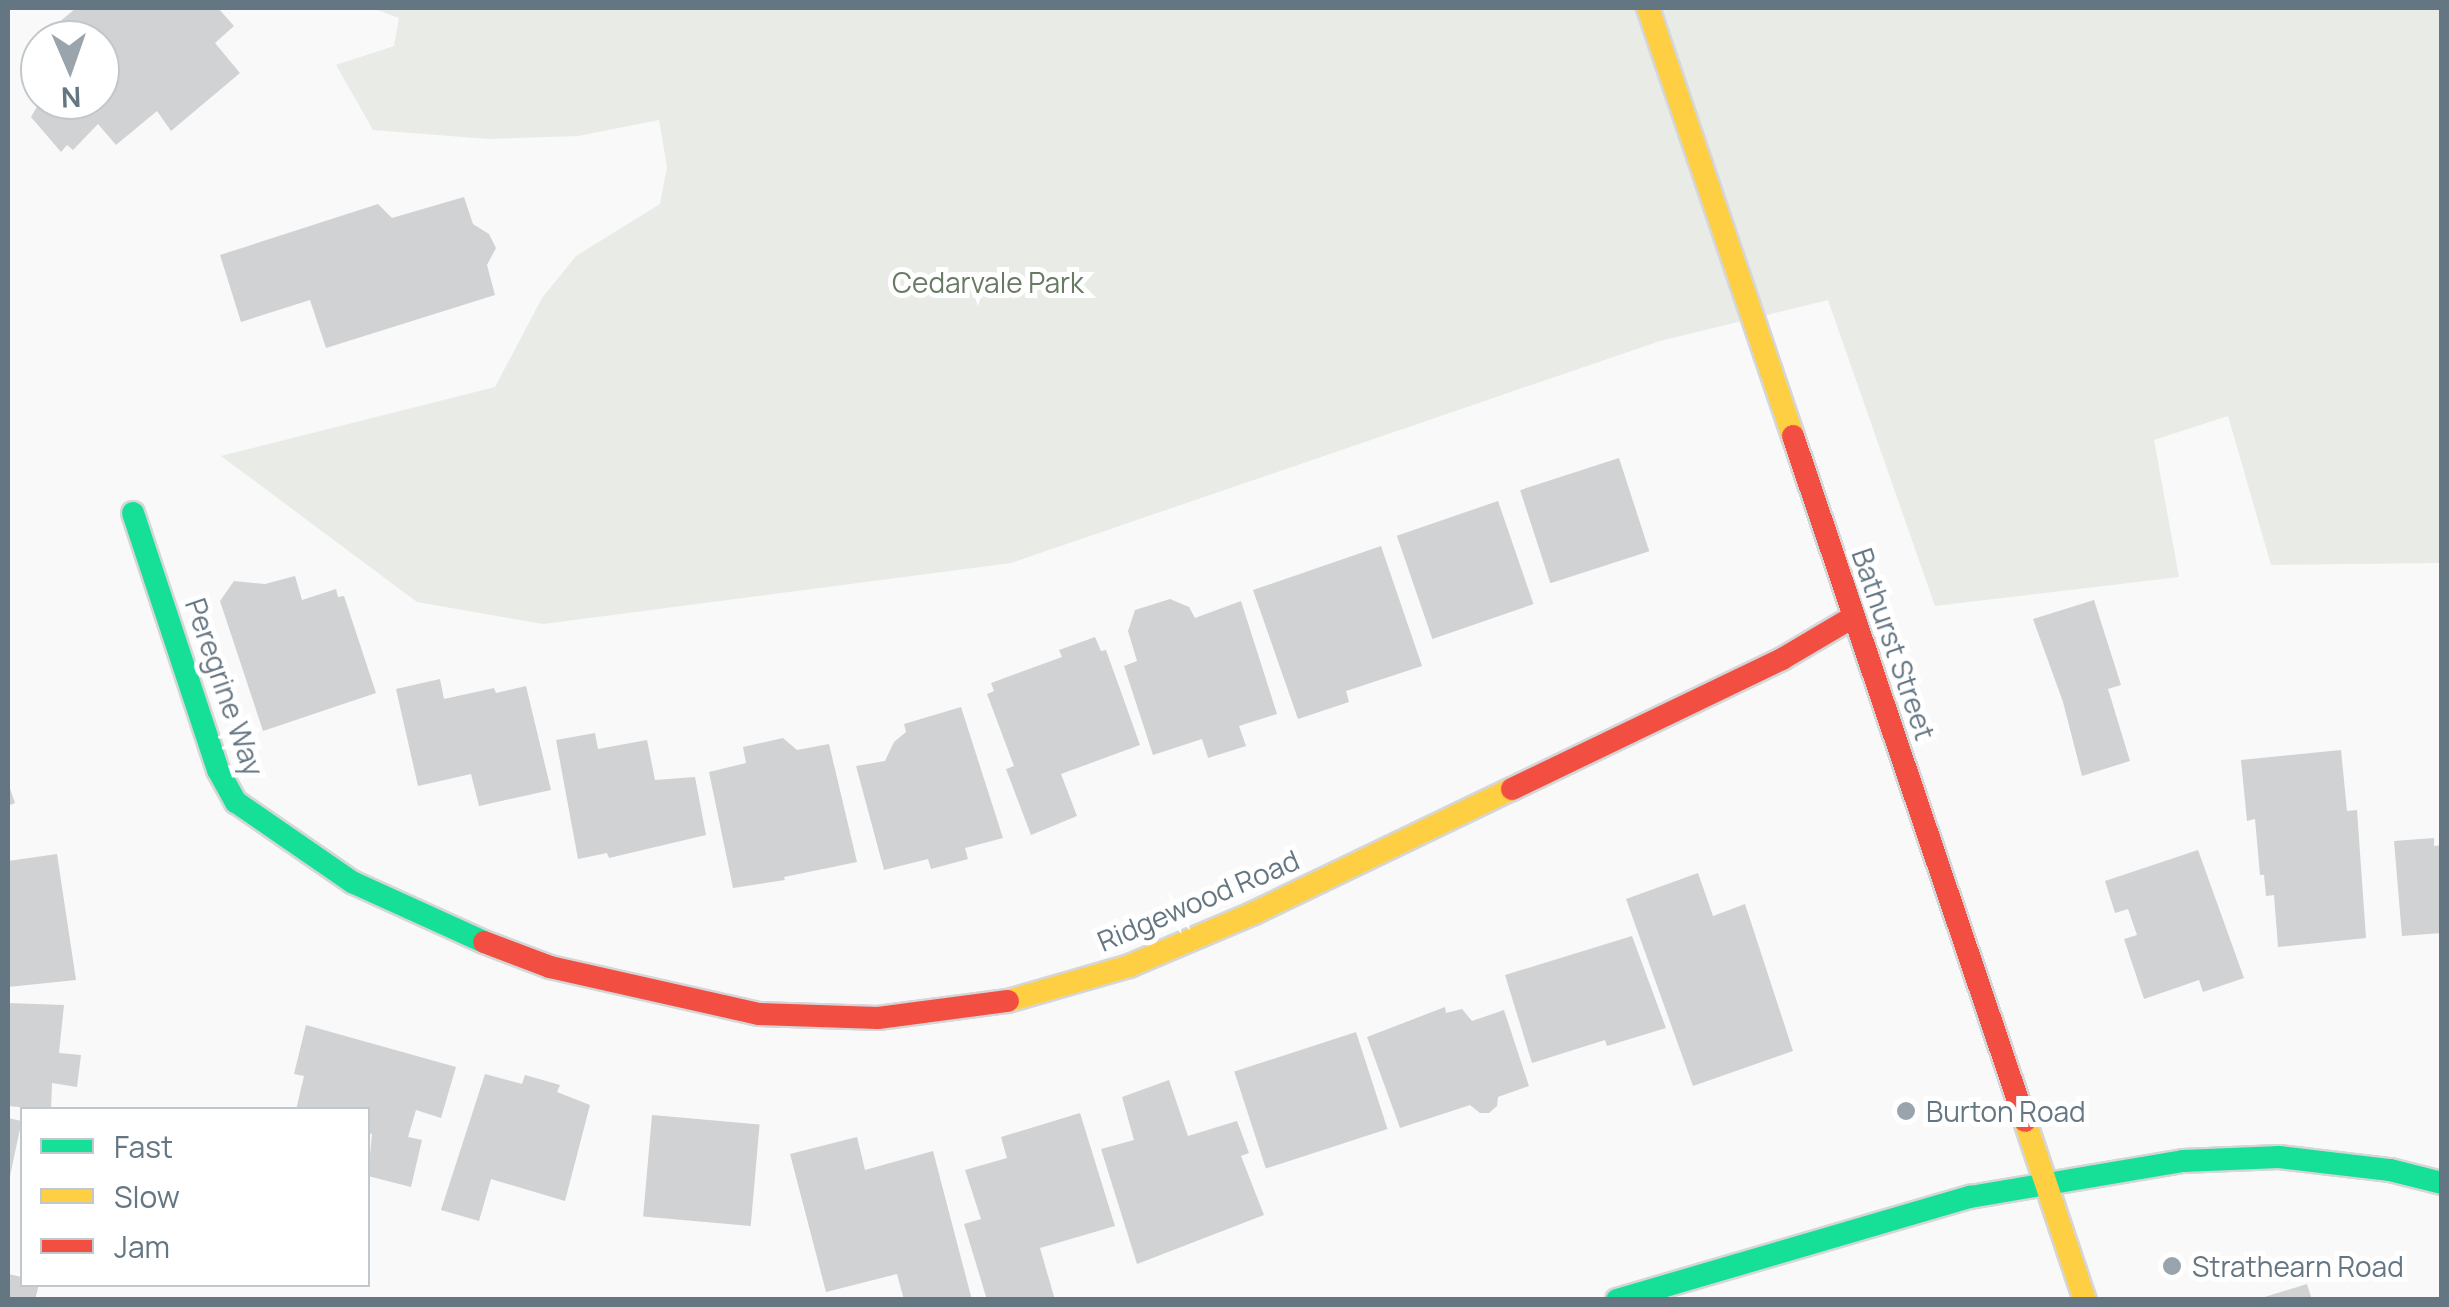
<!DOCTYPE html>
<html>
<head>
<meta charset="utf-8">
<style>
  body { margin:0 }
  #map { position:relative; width:2449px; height:1307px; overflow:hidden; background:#f9f9f9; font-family:Manrope,sans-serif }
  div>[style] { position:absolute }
  .green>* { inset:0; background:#e8ebe6 }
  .building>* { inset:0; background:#d0d2d3; transform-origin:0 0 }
  .roads { filter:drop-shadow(2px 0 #d5d6d7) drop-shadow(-2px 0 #d5d6d7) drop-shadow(0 2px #d5d6d7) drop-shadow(0 -2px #d5d6d7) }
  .fast>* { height:22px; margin:-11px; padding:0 11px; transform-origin:11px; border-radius:11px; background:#16e098 }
  .slow>* { height:22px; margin:-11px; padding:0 11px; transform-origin:11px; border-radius:11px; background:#ffcf43 }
  .jam>* { height:22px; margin:-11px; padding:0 11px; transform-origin:11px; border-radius:11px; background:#f24e42 }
  .dots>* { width:28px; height:28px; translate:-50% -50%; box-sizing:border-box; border:5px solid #fff; border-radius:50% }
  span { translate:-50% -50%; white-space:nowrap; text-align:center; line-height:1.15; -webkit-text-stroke:10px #fff; paint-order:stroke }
  .park-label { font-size:28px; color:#687a64 }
  .street-label { font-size:28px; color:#657683 }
  .poi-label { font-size:28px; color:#657683 }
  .left { translate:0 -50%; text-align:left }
  .frame { position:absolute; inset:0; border:10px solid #657683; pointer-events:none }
  .legend { position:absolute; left:20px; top:1107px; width:350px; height:180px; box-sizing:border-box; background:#fff; border:2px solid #c1c8cd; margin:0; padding:12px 18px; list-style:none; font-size:30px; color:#657683 }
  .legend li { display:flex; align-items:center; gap:20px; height:50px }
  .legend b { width:50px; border:2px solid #c1c8cd }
  .north { position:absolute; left:20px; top:20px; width:100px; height:100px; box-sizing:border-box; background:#fff; border:2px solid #c1c8cd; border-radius:50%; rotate:178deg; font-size:28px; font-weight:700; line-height:40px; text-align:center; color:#657683 }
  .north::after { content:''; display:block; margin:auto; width:35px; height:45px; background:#99a4ac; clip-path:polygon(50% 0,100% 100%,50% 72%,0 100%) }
</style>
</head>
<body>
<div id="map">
  <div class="green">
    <i style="clip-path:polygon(372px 8px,2441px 8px,2441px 563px,2271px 565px,2228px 416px,2154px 440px,2179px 577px,1935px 606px,1828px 300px,1660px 341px,1011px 563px,543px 624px,417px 602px,221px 456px,495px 387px,542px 298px,576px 256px,660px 204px,667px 167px,659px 120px,578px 136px,489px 139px,373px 130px,336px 65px,394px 46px,399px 18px)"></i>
  </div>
  <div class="building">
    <i style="clip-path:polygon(76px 8px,218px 8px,234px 26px,215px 43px,240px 73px,171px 131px,157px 111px,116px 145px,98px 124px,73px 150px,67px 145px,61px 152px,31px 117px,41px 100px,100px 100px,100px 40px,69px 40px,57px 24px)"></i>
    <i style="clip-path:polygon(464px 197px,473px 224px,489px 234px,496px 248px,487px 265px,495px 295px,326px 348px,310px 300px,241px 322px,220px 255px,378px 204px,392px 218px)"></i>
    <i style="left:1619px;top:458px;width:98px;height:104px;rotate:72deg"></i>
    <i style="left:1498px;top:501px;width:109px;height:107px;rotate:71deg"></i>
    <i style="clip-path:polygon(1381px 546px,1422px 666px,1346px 691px,1349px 702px,1298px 719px,1253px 590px)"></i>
    <i style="clip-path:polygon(295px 576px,302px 600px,336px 589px,338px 597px,344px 596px,376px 693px,263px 731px,220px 601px,234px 581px,265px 584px)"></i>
    <i style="clip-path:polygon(1170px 599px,1189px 607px,1195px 618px,1241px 601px,1277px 714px,1239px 726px,1246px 746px,1208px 758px,1202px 739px,1153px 755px,1124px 666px,1137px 661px,1128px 631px,1135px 610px)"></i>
    <i style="clip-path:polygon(2094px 600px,2121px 685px,2108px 689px,2130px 761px,2082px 776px,2063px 702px,2033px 619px)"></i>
    <i style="clip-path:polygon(1095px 637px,1101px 651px,1106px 650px,1140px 745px,1061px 774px,1077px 816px,1031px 835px,1006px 769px,1014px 766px,987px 694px,994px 691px,991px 683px,1062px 657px,1059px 650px)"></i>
    <i style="clip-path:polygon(440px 679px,444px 699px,494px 688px,496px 693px,526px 686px,551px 790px,479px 806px,471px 774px,418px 786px,396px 689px)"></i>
    <i style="clip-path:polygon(961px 707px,1003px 838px,965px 848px,968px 859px,931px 869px,928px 859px,884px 870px,856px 766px,885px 761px,894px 742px,906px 732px,904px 724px)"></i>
    <i style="clip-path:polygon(595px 733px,598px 749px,647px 740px,655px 780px,695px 777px,706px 835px,609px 858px,607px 853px,578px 859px,556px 740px)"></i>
    <i style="clip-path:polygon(783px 738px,797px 750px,829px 744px,857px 862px,784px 877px,785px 880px,733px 888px,709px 772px,746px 763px,743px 747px)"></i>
    <i style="clip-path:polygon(2341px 750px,2347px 811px,2357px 810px,2366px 938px,2278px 947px,2274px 895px,2266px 896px,2264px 875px,2260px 875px,2255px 819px,2247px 821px,2241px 760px)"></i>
    <i style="clip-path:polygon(8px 783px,15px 803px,8px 806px)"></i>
    <i style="clip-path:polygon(2434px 838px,2434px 846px,2442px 845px,2442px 933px,2402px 936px,2394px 841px)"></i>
    <i style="clip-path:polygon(2198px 850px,2244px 978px,2203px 992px,2199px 980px,2144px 999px,2124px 939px,2137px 935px,2128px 909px,2115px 913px,2105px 881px)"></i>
    <i style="clip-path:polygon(57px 854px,76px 980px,8px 987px,8px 861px)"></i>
    <i style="clip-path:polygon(1698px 873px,1713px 916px,1745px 904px,1793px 1051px,1693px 1086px,1626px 899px)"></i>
    <i style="clip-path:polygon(1632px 936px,1666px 1028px,1607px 1046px,1605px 1040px,1532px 1063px,1505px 975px)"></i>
    <i style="clip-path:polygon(8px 1003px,64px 1005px,59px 1053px,81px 1055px,77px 1087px,52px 1083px,51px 1110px,8px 1106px)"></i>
    <i style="clip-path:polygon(1445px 1007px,1446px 1013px,1462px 1009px,1472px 1021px,1504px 1010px,1529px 1086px,1498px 1097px,1497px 1106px,1489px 1113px,1480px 1113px,1470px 1105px,1400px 1128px,1367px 1037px)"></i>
    <i style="clip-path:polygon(306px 1025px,456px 1067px,441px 1118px,416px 1110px,408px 1137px,422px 1140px,411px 1187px,368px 1176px,372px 1134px,368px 1133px,368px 1110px,296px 1110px,304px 1076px,294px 1074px)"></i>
    <i style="left:1356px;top:1032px;width:102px;height:128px;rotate:72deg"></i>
    <i style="clip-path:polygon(485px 1074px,522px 1084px,525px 1075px,560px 1085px,557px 1092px,590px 1105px,565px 1201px,491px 1179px,479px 1221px,441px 1210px)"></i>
    <i style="clip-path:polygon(1169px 1080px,1188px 1136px,1237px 1121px,1249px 1153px,1241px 1156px,1264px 1215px,1137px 1264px,1101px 1149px,1134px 1140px,1122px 1097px)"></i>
    <i style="clip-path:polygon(1080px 1113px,1115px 1226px,1040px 1248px,1055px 1300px,987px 1300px,964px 1224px,981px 1219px,965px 1170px,1007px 1158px,1001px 1137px)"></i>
    <i style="left:652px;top:1115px;width:108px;height:102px;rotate:5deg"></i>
    <i style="left:8px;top:1118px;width:14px;height:131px;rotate:12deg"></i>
    <i style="clip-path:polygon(857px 1137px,865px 1170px,933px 1151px,972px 1300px,904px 1300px,897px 1274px,826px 1292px,790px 1154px)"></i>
    <i style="clip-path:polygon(8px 1274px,22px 1277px,22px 1284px,39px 1284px,35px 1300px,8px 1300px)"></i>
    <i style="clip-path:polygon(2307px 1284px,2312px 1300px,2258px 1300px,2258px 1299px)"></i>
  </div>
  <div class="roads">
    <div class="fast">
      <i style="left:133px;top:513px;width:271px;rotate:71.7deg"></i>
      <i style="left:218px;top:770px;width:37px;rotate:61deg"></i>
      <i style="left:236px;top:802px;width:141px;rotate:34.6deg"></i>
      <i style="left:352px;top:882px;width:145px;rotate:24.4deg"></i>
      <i style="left:1617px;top:1300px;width:368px;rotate:-16.3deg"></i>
      <i style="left:1970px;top:1197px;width:216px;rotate:-9.6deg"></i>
      <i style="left:2183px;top:1161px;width:96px;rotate:-2.4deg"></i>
      <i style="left:2279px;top:1157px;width:112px;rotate:6.7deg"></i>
      <i style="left:2390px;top:1170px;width:54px;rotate:14deg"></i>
    </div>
    <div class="slow">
      <i style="left:1648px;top:8px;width:452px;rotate:71.3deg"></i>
      <i style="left:1008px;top:1001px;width:126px;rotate:-16.1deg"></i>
      <i style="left:1129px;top:966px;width:136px;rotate:-23deg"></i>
      <i style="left:1254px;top:913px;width:286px;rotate:-25.7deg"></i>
      <i style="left:2025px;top:1121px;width:189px;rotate:71.5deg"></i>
    </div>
    <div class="jam">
      <i style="left:1793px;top:436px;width:723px;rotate:71.29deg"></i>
      <i style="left:1512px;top:789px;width:300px;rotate:-25.7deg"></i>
      <i style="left:1782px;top:659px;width:82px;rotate:-30.6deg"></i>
      <i style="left:484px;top:942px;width:71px;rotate:20.7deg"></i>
      <i style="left:550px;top:967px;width:214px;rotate:12.7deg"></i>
      <i style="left:759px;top:1014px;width:119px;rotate:1.9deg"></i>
      <i style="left:878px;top:1018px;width:131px;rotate:-7.5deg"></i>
    </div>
  </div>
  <div class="dots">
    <i style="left:1906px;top:1111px;background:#99a4ac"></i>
    <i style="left:2172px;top:1266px;background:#99a4ac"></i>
  </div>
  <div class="park-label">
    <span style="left:988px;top:282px">Cedarvale Park</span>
  </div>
  <div class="street-label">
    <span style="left:1894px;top:644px;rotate:71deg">Bathurst Street</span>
    <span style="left:225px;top:687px;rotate:71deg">Peregrine Way</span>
    <span style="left:1198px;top:900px;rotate:-23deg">Ridgewood Road</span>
  </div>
  <div class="poi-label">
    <span class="left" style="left:1926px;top:1111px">Burton Road</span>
    <span class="left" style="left:2192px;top:1266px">Strathearn Road</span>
  </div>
  <div class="frame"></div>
  <ul class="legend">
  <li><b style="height:12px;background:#16e098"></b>Fast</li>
  <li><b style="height:12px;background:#ffcf43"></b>Slow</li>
  <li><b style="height:12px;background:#f24e42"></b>Jam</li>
  </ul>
  <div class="north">N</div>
</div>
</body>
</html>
